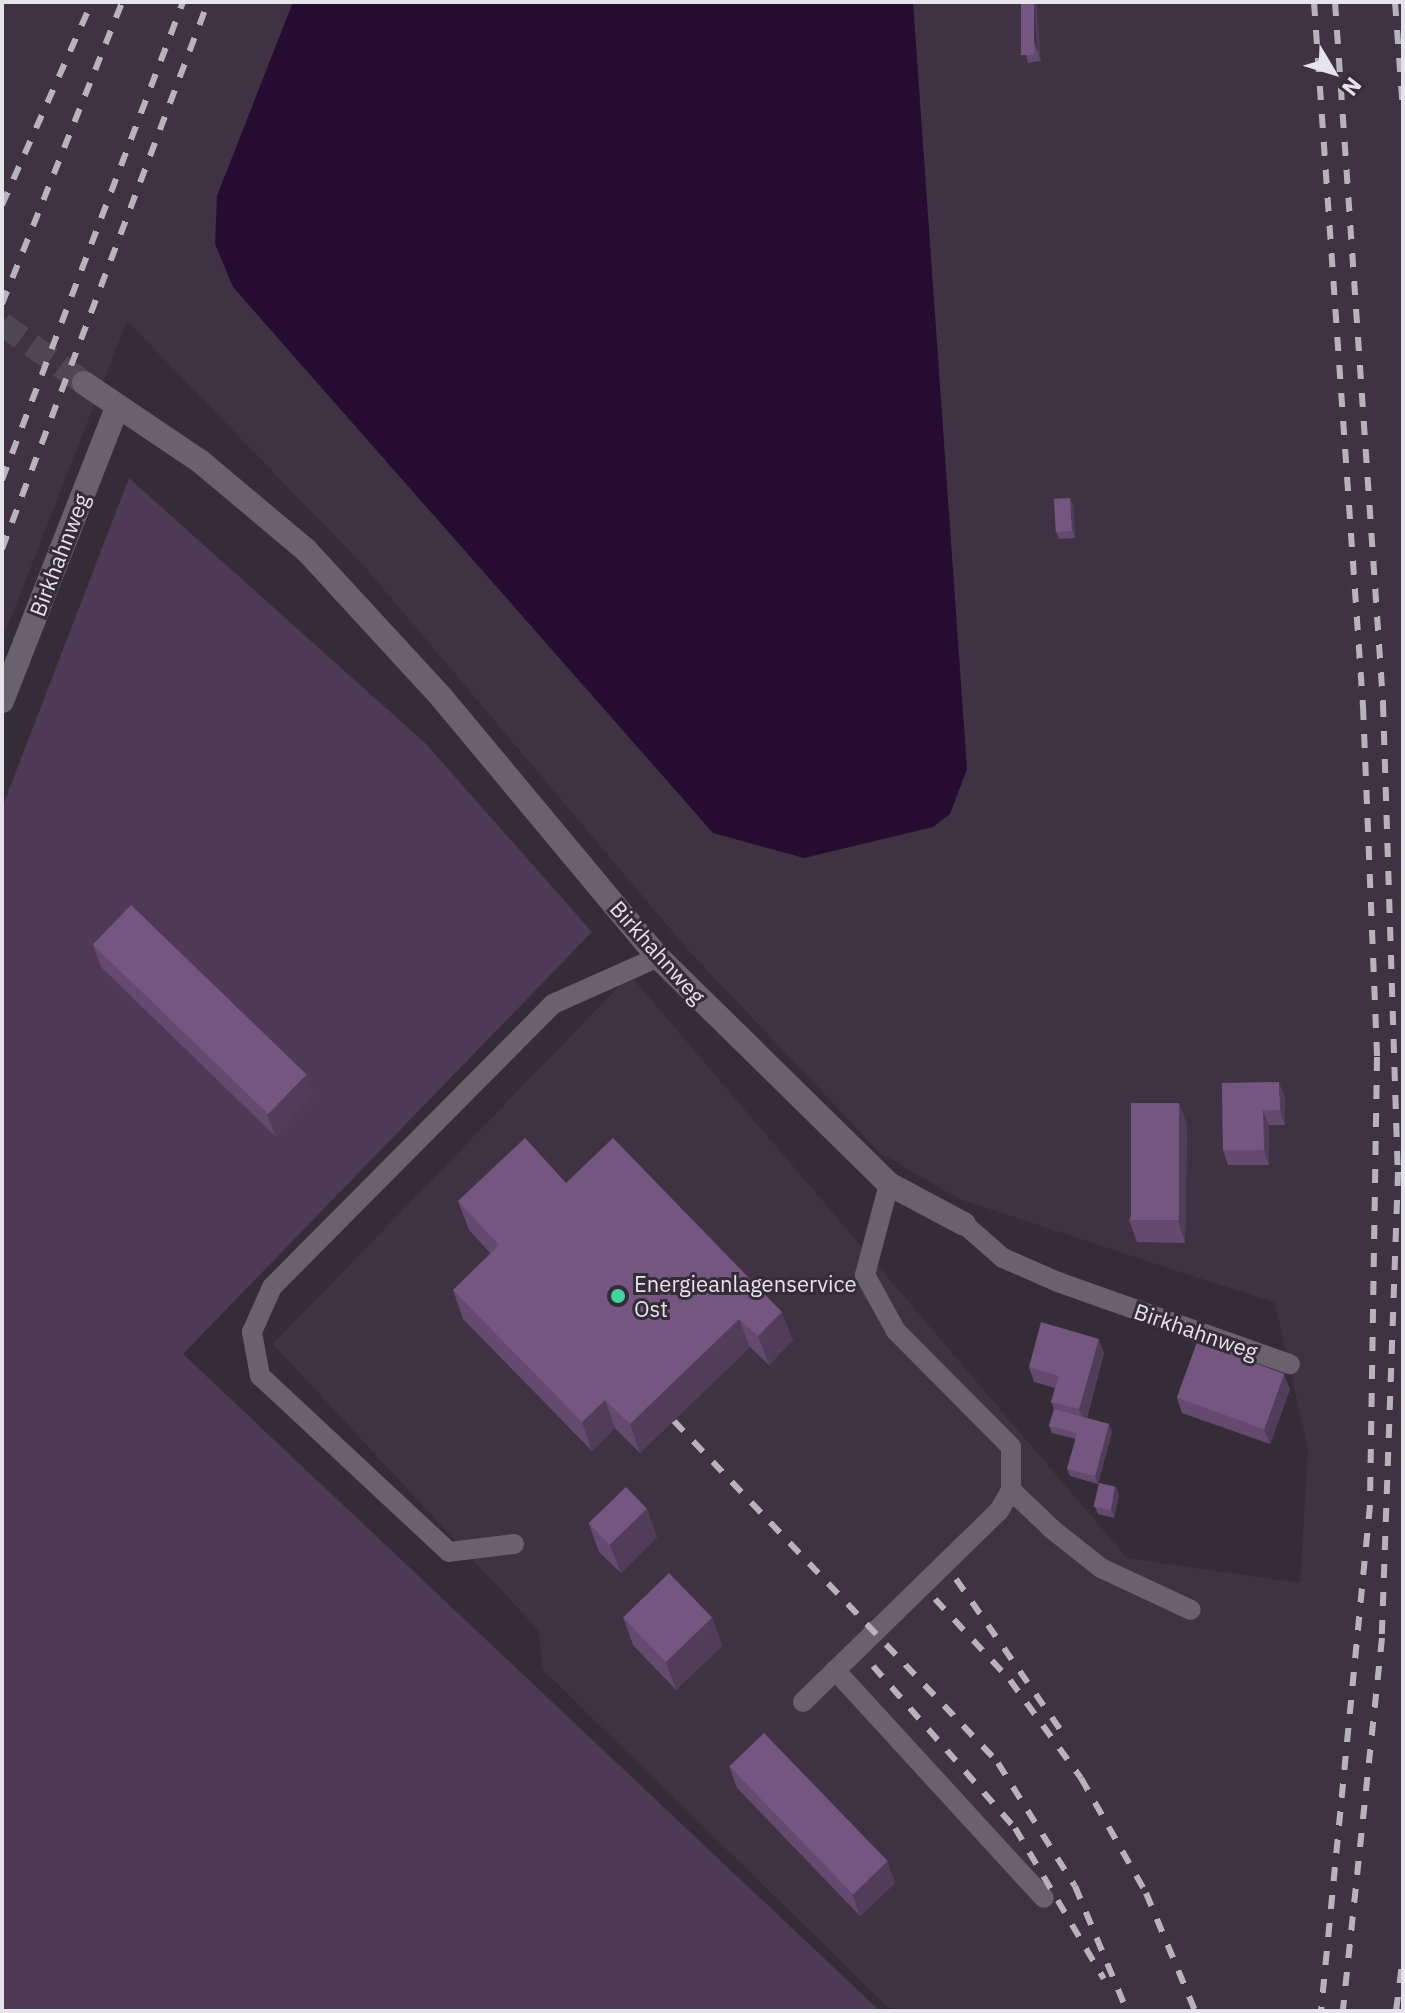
<!DOCTYPE html>
<html>
<head>
<meta charset="utf-8">
<style>
  body { margin:0 }
  #map { position:relative; width:1405px; height:2013px; overflow:hidden; background:#342c37; font-family:"IBM Plex Sans",sans-serif }
  div>[style] { position:absolute }
  .built>* { inset:0; background:#3e3243 }
  .green>* { inset:0; background:#4e3a57 }
  .water>* { inset:0; background:#270c31 }
  .street-tunnel>* { height:24px; margin-top:-12px; transform-origin:0; background:repeating-linear-gradient(90deg,#4f4752 0 24px,transparent 0 36px) }
  .lane>* { height:20px; margin:-10px; padding:0 10px; transform-origin:10px; border-radius:10px; background:#69616d }
  .street>* { height:24px; margin:-12px; padding:0 12px; transform-origin:12px; border-radius:12px; background:#69616d }
  .rail>* { height:6px; margin-top:-3px; transform-origin:0; background:repeating-linear-gradient(90deg,#b8b3bb 0 14px,transparent 0 28px) }
  .wall>* { inset:0; background:#644a6e }
  .shaded-wall>* { inset:0; background:#513c5a }
  .building>* { inset:0; background:#745680; transform-origin:0 0 }
  .dots>* { width:22px; height:22px; translate:-50% -50%; box-sizing:border-box; border:4px solid #342c37; border-radius:50% }
  span { translate:-50% -50%; white-space:nowrap; text-align:center; line-height:1.15; -webkit-text-stroke:6px #342c37; paint-order:stroke }
  .street-label { font-size:22px; color:#e7e3ea }
  .poi-label { font-size:22px; color:#e7e3ea }
  .left { translate:0 -50%; text-align:left }
  .frame { position:absolute; inset:0; border:4px solid #e7e3ea; pointer-events:none }
  .north { position:absolute; left:1293px; top:32px; width:80px; height:80px; -webkit-text-stroke:6px #342c37; paint-order:stroke; rotate:128deg; font-size:22px; font-weight:700; line-height:32px; text-align:center; color:#e7e3ea }
  .north::after { content:''; display:block; margin:auto; width:28px; height:36px; background:#e7e3ea; clip-path:polygon(50% 0,100% 100%,50% 72%,0 100%) }
</style>
</head>
<body>
<div id="map">
  <div class="built">
    <i style="clip-path:polygon(2px 2px,1403px 2px,1403px 2011px,892px 2011px,542px 1669px,539px 1631px,273px 1344px,630px 975px,1127px 1558px,1300px 1583px,1308px 1449px,1275px 1303px,959px 1199px,880px 1153px,688px 950px,364px 566px,127px 321px,2px 641px)"></i>
  </div>
  <div class="green">
    <i style="clip-path:polygon(129px 478px,426px 744px,592px 932px,183px 1354px,880px 2011px,2px 2011px,2px 808px)"></i>
  </div>
  <div class="water">
    <i style="clip-path:polygon(293px 2px,913px 2px,967px 769px,950px 814px,933px 827px,804px 858px,713px 833px,233px 287px,215px 244px,217px 196px)"></i>
  </div>
  <div class="street-tunnel">
    <i style="left:2px;top:324px;width:101px;rotate:35.7deg"></i>
  </div>
  <div class="lane">
    <i style="left:889px;top:1184px;width:94px;rotate:104.8deg"></i>
    <i style="left:865px;top:1275px;width:64px;rotate:61deg"></i>
    <i style="left:896px;top:1331px;width:163px;rotate:45.2deg"></i>
    <i style="left:1011px;top:1447px;width:43px;rotate:90deg"></i>
    <i style="left:1011px;top:1490px;width:58px;rotate:43.6deg"></i>
    <i style="left:1053px;top:1530px;width:61px;rotate:38.4deg"></i>
    <i style="left:1101px;top:1568px;width:99px;rotate:25deg"></i>
    <i style="left:964px;top:1224px;width:52px;rotate:41.1deg"></i>
    <i style="left:1003px;top:1258px;width:60px;rotate:23.6deg"></i>
    <i style="left:1058px;top:1282px;width:246px;rotate:19.5deg"></i>
    <i style="left:514px;top:1544px;width:65px;rotate:173deg"></i>
    <i style="left:449px;top:1552px;width:258px;rotate:-137deg"></i>
    <i style="left:260px;top:1376px;width:45px;rotate:-100.3deg"></i>
    <i style="left:252px;top:1332px;width:49px;rotate:-66deg"></i>
    <i style="left:272px;top:1287px;width:399px;rotate:-45.2deg"></i>
    <i style="left:553px;top:1004px;width:115px;rotate:-24.1deg"></i>
    <i style="left:835px;top:1670px;width:309px;rotate:47.5deg"></i>
    <i style="left:803px;top:1702px;width:274px;rotate:-44.3deg"></i>
    <i style="left:999px;top:1511px;width:24px;rotate:-60deg"></i>
  </div>
  <div class="street">
    <i style="left:84px;top:383px;width:141px;rotate:34deg"></i>
    <i style="left:201px;top:462px;width:137px;rotate:40deg"></i>
    <i style="left:306px;top:550px;width:201px;rotate:47.4deg"></i>
    <i style="left:442px;top:698px;width:337px;rotate:50.2deg"></i>
    <i style="left:658px;top:957px;width:324px;rotate:44.5deg"></i>
    <i style="left:889px;top:1184px;width:85px;rotate:28.1deg"></i>
    <i style="left:2px;top:701px;width:313px;rotate:-68.6deg"></i>
  </div>
  <div class="rail">
    <i style="left:1314px;top:2px;width:706px;rotate:86.02deg"></i>
    <i style="left:1363px;top:706px;width:351px;rotate:87.7deg"></i>
    <i style="left:1377px;top:1057px;width:448px;rotate:90.9deg"></i>
    <i style="left:1370px;top:1505px;width:508px;rotate:95.53deg"></i>
    <i style="left:1335px;top:2px;width:703px;rotate:86.08deg"></i>
    <i style="left:1383px;top:703px;width:469px;rotate:88.2deg"></i>
    <i style="left:1398px;top:1172px;width:466px;rotate:92deg"></i>
    <i style="left:1382px;top:1638px;width:375px;rotate:96deg"></i>
    <i style="left:1395px;top:2px;width:108px;rotate:85.8deg"></i>
    <i style="left:2px;top:205px;width:222px;rotate:-66.1deg"></i>
    <i style="left:2px;top:304px;width:325px;rotate:-68.3deg"></i>
    <i style="left:2px;top:480px;width:511px;rotate:-69.26deg"></i>
    <i style="left:2px;top:549px;width:585px;rotate:-69.36deg"></i>
    <i style="left:674px;top:1421px;width:471px;rotate:46.5deg"></i>
    <i style="left:998px;top:1763px;width:145px;rotate:58deg"></i>
    <i style="left:1075px;top:1886px;width:135px;rotate:67.4deg"></i>
    <i style="left:956px;top:1579px;width:190px;rotate:55.3deg"></i>
    <i style="left:935px;top:1599px;width:110px;rotate:47.2deg"></i>
    <i style="left:1010px;top:1680px;width:121px;rotate:54.1deg"></i>
    <i style="left:1081px;top:1778px;width:132px;rotate:60.5deg"></i>
    <i style="left:1146px;top:1893px;width:128px;rotate:67.4deg"></i>
    <i style="left:873px;top:1666px;width:215px;rotate:48.8deg"></i>
    <i style="left:1015px;top:1828px;width:175px;rotate:59.5deg"></i>
    <i style="left:1396px;top:2011px;width:55px;rotate:-82.7deg"></i>
  </div>
  <div class="wall">
    <i style="clip-path:polygon(1021px 2px,1041px 61px,1028px 63px,1026px 55px)"></i>
    <i style="clip-path:polygon(1070px 498px,1073px 506px,1075px 538px,1059px 539px,1056px 531px)"></i>
    <i style="clip-path:polygon(93px 945px,306px 1075px,314px 1096px,275px 1136px,101px 967px)"></i>
    <i style="clip-path:polygon(1222px 1083px,1285px 1097px,1285px 1125px,1269px 1125px,1269px 1165px,1228px 1165px,1223px 1150px)"></i>
    <i style="clip-path:polygon(1179px 1103px,1187px 1125px,1185px 1243px,1137px 1242px,1129px 1220px)"></i>
    <i style="clip-path:polygon(458px 1201px,793px 1340px,769px 1365px,750px 1347px,640px 1453px,615px 1428px,592px 1451px,463px 1319px,453px 1290px,491px 1254px,469px 1230px)"></i>
    <i style="clip-path:polygon(1104px 1353px,1087px 1418px,1109px 1424px,1112px 1432px,1098px 1484px,1070px 1476px,1067px 1469px,1076px 1439px,1052px 1433px,1049px 1426px,1054px 1409px,1051px 1402px,1055px 1388px,1034px 1382px,1029px 1367px)"></i>
    <i style="clip-path:polygon(1290px 1389px,1270px 1444px,1182px 1413px,1177px 1398px)"></i>
    <i style="clip-path:polygon(1119px 1495px,1114px 1518px,1098px 1514px,1095px 1507px)"></i>
    <i style="clip-path:polygon(647px 1509px,657px 1537px,621px 1573px,599px 1552px,589px 1524px)"></i>
    <i style="clip-path:polygon(623px 1617px,712px 1617px,722px 1646px,676px 1690px,633px 1645px)"></i>
    <i style="clip-path:polygon(729px 1766px,887px 1861px,895px 1883px,860px 1916px,737px 1788px)"></i>
  </div>
  <div class="shaded-wall">
    <i style="clip-path:polygon(1034px 2px,1036px 2px,1041px 61px,1038px 54px)"></i>
    <i style="clip-path:polygon(1070px 498px,1073px 506px,1075px 538px,1072px 531px)"></i>
    <i style="clip-path:polygon(306px 1075px,314px 1096px,275px 1136px,267px 1114px)"></i>
    <i style="clip-path:polygon(1279px 1082px,1285px 1097px,1285px 1125px,1280px 1110px)"></i>
    <i style="clip-path:polygon(1179px 1103px,1187px 1125px,1185px 1243px,1178px 1221px)"></i>
    <i style="clip-path:polygon(1263px 1110px,1269px 1125px,1269px 1165px,1264px 1150px)"></i>
    <i style="clip-path:polygon(782px 1312px,793px 1340px,769px 1365px,758px 1336px)"></i>
    <i style="clip-path:polygon(739px 1319px,750px 1347px,640px 1453px,630px 1424px)"></i>
    <i style="clip-path:polygon(1099px 1339px,1104px 1353px,1085px 1424px,1079px 1409px)"></i>
    <i style="clip-path:polygon(1284px 1374px,1290px 1389px,1270px 1444px,1264px 1430px)"></i>
    <i style="clip-path:polygon(605px 1400px,615px 1428px,592px 1451px,582px 1422px)"></i>
    <i style="clip-path:polygon(1109px 1424px,1112px 1432px,1098px 1484px,1095px 1476px)"></i>
    <i style="clip-path:polygon(1116px 1487px,1119px 1495px,1114px 1518px,1111px 1510px)"></i>
    <i style="clip-path:polygon(647px 1509px,657px 1537px,621px 1573px,610px 1545px)"></i>
    <i style="clip-path:polygon(712px 1617px,722px 1646px,676px 1690px,666px 1662px)"></i>
    <i style="clip-path:polygon(887px 1861px,895px 1883px,860px 1916px,852px 1894px)"></i>
  </div>
  <div class="building">
    <i style="left:1021px;top:2px;width:13px;height:53px"></i>
    <i style="left:1070px;top:498px;width:33px;height:16px;rotate:87deg"></i>
    <i style="left:131px;top:905px;width:244px;height:55px;rotate:44deg"></i>
    <i style="clip-path:polygon(1279px 1082px,1280px 1110px,1263px 1110px,1264px 1150px,1223px 1150px,1222px 1083px)"></i>
    <i style="left:1131px;top:1103px;width:48px;height:117px"></i>
    <i style="clip-path:polygon(525px 1138px,566px 1183px,613px 1138px,782px 1312px,758px 1336px,739px 1319px,630px 1424px,605px 1400px,582px 1422px,453px 1290px,499px 1245px,458px 1201px)"></i>
    <i style="clip-path:polygon(1041px 1322px,1099px 1339px,1079px 1409px,1051px 1402px,1059px 1376px,1029px 1367px)"></i>
    <i style="left:1197px;top:1342px;width:93px;height:59px;rotate:20deg"></i>
    <i style="clip-path:polygon(1054px 1409px,1109px 1424px,1095px 1476px,1067px 1469px,1077px 1433px,1049px 1426px)"></i>
    <i style="left:1099px;top:1483px;width:17px;height:24px;rotate:13deg"></i>
    <i style="left:626px;top:1487px;width:30px;height:52px;rotate:46deg"></i>
    <i style="left:669px;top:1573px;width:62px;height:64px;rotate:46deg"></i>
    <i style="left:764px;top:1733px;width:178px;height:48px;rotate:46deg"></i>
  </div>
  <div class="dots">
    <i style="left:618px;top:1296px;background:#40d4a1"></i>
  </div>
  <div class="street-label">
    <span style="left:59px;top:555px;rotate:-69deg">Birkhahnweg</span>
    <span style="left:658px;top:952px;rotate:48deg">Birkhahnweg</span>
    <span style="left:1196px;top:1331px;rotate:19deg">Birkhahnweg</span>
  </div>
  <div class="poi-label">
    <span class="left" style="left:634px;top:1296px">Energieanlagenservice<br>Ost</span>
  </div>
  <div class="frame"></div>
  <div class="north">N</div>
</div>
</body>
</html>
